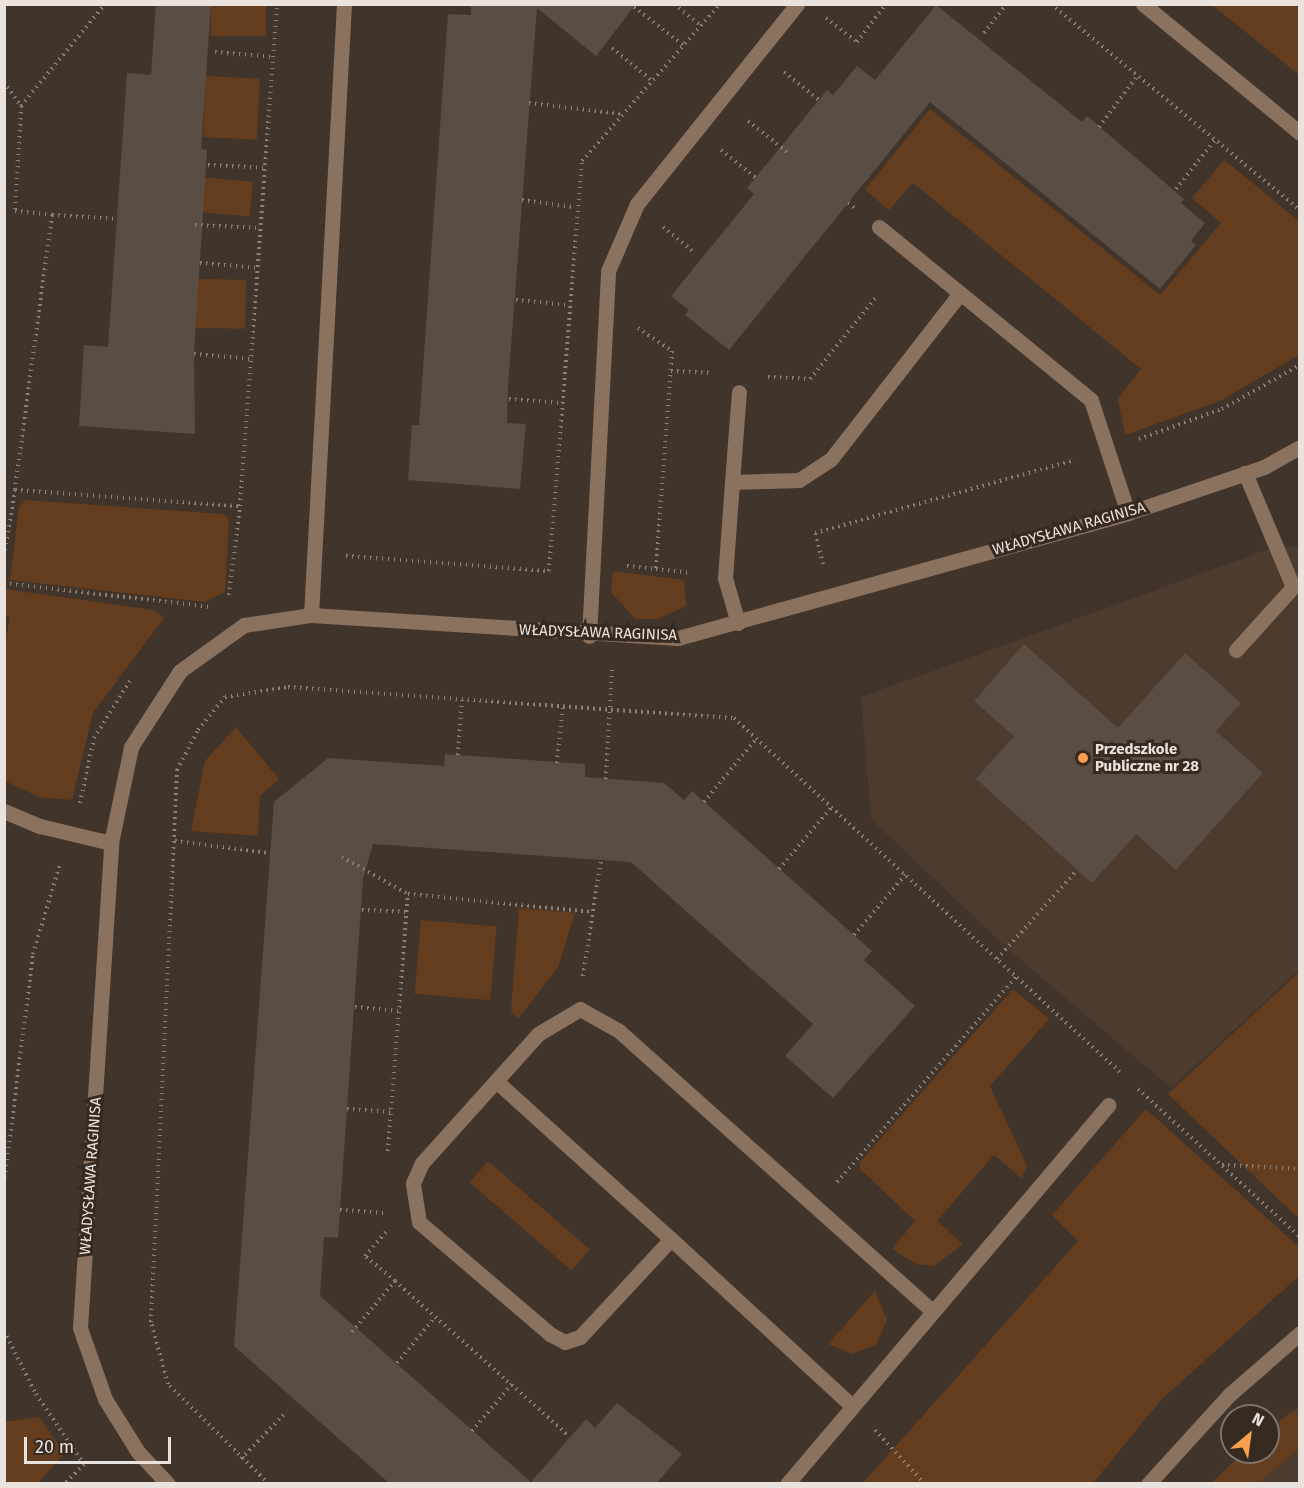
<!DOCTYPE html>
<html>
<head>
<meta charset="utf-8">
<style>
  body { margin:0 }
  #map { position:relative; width:1304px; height:1488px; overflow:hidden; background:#40342b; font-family:"Fira Sans",sans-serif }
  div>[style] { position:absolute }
  .built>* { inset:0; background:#4d3b2d }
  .green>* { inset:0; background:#633d1d; transform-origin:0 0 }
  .building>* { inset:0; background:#5a4d43 }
  .path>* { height:4px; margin-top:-2px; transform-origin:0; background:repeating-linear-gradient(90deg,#8a8078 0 1.5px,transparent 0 6px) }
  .minor>* { height:15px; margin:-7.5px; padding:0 7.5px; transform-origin:7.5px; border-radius:7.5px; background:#8b725f }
  .dots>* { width:16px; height:16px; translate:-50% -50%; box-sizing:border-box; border:3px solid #362a21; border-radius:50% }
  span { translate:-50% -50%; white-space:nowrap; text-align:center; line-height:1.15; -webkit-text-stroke:6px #362a21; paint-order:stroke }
  .street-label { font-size:15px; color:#eae2dc }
  .poi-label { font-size:15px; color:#eae2dc; font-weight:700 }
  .left { translate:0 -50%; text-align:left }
  .frame { position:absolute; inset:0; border:6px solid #eae2dc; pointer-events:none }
  .north { position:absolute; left:1220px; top:1404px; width:60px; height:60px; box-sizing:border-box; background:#362a21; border:2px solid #7e746c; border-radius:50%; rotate:29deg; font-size:16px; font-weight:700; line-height:24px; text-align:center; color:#eae2dc }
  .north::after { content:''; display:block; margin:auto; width:21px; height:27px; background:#fa9f4f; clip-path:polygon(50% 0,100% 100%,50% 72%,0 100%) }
  .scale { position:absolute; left:24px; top:1437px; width:147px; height:27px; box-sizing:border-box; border:3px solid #eae2dc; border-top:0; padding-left:8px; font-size:18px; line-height:21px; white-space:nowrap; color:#eae2dc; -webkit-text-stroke:4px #362a21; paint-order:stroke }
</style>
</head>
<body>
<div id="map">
  <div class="built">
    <i style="clip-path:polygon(1274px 547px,1299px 547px,1299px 970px,1171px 1088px,1007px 948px,871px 819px,861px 697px)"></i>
    <i style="clip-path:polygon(1299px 1406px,1299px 1483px,1212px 1484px,1243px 1452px,1268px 1452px,1268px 1430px)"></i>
  </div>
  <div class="green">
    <i style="left:211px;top:5px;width:55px;height:31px"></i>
    <i style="clip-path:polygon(1212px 5px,1299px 5px,1299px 75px)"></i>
    <i style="left:206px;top:76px;width:54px;height:61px;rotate:3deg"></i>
    <i style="clip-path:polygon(930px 109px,1160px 295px,1221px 223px,1192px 198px,1224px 160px,1299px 221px,1299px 355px,1220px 401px,1125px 435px,1118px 399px,1141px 369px,913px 183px,889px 210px,865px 190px)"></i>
    <i style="left:199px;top:177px;width:54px;height:35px;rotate:5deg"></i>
    <i style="left:197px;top:279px;width:49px;height:49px;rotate:1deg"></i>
    <i style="clip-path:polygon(26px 500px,223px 514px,229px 520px,225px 592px,205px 602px,10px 580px,19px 506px)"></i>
    <i style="clip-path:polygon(613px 571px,684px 580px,686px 606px,658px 619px,635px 619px,611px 592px)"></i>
    <i style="clip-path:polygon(5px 589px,154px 610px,164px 618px,93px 713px,72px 800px,39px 797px,5px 781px,4px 653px,10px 616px,5px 615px)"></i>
    <i style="clip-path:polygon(236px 727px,279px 779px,260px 796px,258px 836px,191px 831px,205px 761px)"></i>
    <i style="clip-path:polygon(519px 908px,575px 913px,558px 967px,518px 1019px,511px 1012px)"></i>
    <i style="left:421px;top:920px;width:76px;height:74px;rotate:5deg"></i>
    <i style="clip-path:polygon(1299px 972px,1299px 1219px,1168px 1094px)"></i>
    <i style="clip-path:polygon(1013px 989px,1049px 1019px,990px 1086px,1027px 1166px,1022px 1179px,994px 1155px,937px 1221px,963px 1244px,934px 1266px,916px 1264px,892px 1249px,915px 1221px,860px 1169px,860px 1162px)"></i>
    <i style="clip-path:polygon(1146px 1109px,1299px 1247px,1299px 1276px,1161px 1400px,1093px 1483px,863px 1483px,1078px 1241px,1052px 1215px)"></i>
    <i style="left:488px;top:1161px;width:135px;height:28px;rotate:41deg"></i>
    <i style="clip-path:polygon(875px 1291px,887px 1320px,876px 1345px,852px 1354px,828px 1344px)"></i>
    <i style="clip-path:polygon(1292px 1411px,1299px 1415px,1299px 1449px,1257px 1483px,1212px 1483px,1243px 1452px,1268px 1452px,1268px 1430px)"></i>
    <i style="clip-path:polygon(39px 1417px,65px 1453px,38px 1483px,5px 1483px,5px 1422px)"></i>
  </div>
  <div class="building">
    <i style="clip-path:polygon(156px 4px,211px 4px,201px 149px,207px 150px,194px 354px,195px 434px,79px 426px,84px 345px,108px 347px,127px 73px,151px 75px)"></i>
    <i style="clip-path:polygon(471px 4px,636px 4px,596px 56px,537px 8px,508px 386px,507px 423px,526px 424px,520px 489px,408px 480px,412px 425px,419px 425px,448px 14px,471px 15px)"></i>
    <i style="clip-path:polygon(936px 5px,1082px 122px,1087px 116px,1184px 199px,1181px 203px,1205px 223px,1191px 241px,1196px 245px,1160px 289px,930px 102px,729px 350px,685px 315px,689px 310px,671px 296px,754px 194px,747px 188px,827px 90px,833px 95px,857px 66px,875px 80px)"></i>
    <i style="clip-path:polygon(1024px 644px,1118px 728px,1185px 653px,1241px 703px,1216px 731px,1263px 773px,1176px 870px,1136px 834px,1092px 883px,976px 779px,1014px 736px,974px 701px)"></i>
    <i style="clip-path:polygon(445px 754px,585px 764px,585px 777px,664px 783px,684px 800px,692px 791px,872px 951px,864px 960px,915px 1006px,833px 1098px,785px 1056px,813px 1024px,631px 862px,373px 844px,363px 879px,338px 1238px,324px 1237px,320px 1296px,531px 1482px,586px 1419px,595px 1428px,617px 1403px,682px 1454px,656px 1484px,390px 1484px,234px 1346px,274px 802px,328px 758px,444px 766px)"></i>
  </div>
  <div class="path">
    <i style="left:674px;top:4px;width:33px;rotate:39deg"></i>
    <i style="left:1051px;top:4px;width:323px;rotate:39.6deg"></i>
    <i style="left:634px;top:7px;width:62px;rotate:37.8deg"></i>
    <i style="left:826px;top:18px;width:39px;rotate:38deg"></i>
    <i style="left:857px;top:42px;width:48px;rotate:-52.7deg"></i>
    <i style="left:984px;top:33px;width:37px;rotate:-52deg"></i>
    <i style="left:612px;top:48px;width:52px;rotate:39.5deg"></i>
    <i style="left:215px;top:52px;width:58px;rotate:4.9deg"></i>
    <i style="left:784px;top:72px;width:45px;rotate:38.7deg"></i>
    <i style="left:4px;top:82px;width:29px;rotate:55deg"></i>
    <i style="left:21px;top:106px;width:105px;rotate:93.3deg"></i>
    <i style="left:15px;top:211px;width:37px;rotate:6deg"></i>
    <i style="left:52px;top:215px;width:277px;rotate:97.7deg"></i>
    <i style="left:15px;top:490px;width:226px;rotate:4.1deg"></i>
    <i style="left:240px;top:506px;width:503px;rotate:-85.78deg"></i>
    <i style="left:529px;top:103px;width:95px;rotate:6.7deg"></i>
    <i style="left:21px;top:106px;width:132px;rotate:-50.5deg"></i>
    <i style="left:748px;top:121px;width:50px;rotate:38.5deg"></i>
    <i style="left:1099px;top:127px;width:64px;rotate:-53.3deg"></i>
    <i style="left:721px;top:150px;width:45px;rotate:38.7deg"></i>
    <i style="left:208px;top:165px;width:57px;rotate:3deg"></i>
    <i style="left:1176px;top:189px;width:63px;rotate:-51.5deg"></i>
    <i style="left:522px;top:200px;width:52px;rotate:7.7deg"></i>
    <i style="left:848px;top:203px;width:9px;rotate:36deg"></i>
    <i style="left:52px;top:215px;width:65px;rotate:3.5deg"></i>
    <i style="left:195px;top:225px;width:65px;rotate:2.6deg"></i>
    <i style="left:663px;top:227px;width:41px;rotate:39.1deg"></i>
    <i style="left:200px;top:263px;width:58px;rotate:4.9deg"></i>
    <i style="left:516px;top:300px;width:51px;rotate:5.6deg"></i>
    <i style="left:638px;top:328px;width:41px;rotate:34.1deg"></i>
    <i style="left:672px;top:351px;width:219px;rotate:94.2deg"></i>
    <i style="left:656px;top:569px;width:35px;rotate:7deg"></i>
    <i style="left:194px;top:354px;width:57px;rotate:5deg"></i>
    <i style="left:671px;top:371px;width:42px;rotate:2.7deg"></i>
    <i style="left:768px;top:377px;width:42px;rotate:2.7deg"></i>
    <i style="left:810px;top:379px;width:105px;rotate:-51.2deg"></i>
    <i style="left:509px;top:399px;width:52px;rotate:4.4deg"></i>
    <i style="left:1139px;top:439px;width:88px;rotate:-19.9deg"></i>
    <i style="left:1222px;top:409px;width:90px;rotate:-29.4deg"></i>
    <i style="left:4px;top:556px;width:67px;rotate:-80.5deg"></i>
    <i style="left:346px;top:556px;width:204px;rotate:4.2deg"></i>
    <i style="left:549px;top:571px;width:411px;rotate:-85.4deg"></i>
    <i style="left:582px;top:161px;width:209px;rotate:-48.7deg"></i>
    <i style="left:823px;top:564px;width:32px;rotate:-104deg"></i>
    <i style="left:815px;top:533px;width:270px;rotate:-15.7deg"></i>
    <i style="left:627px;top:566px;width:29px;rotate:6deg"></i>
    <i style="left:4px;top:583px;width:207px;rotate:6.6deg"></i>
    <i style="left:229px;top:595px;width:90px;rotate:-83deg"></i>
    <i style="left:458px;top:755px;width:55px;rotate:-85.8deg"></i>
    <i style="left:557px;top:763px;width:56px;rotate:-83.9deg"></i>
    <i style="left:606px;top:779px;width:110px;rotate:-86.9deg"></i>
    <i style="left:704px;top:802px;width:82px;rotate:-50.5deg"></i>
    <i style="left:80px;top:803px;width:66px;rotate:-77.8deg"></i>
    <i style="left:94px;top:738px;width:70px;rotate:-57.9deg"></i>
    <i style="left:175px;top:841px;width:96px;rotate:7.2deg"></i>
    <i style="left:342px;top:857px;width:76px;rotate:29.3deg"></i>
    <i style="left:408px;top:894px;width:183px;rotate:5.6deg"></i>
    <i style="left:779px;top:869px;width:80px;rotate:-49.6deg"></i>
    <i style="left:362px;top:910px;width:45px;rotate:2.5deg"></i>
    <i style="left:854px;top:935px;width:79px;rotate:-49.6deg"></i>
    <i style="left:997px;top:959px;width:120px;rotate:-48deg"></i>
    <i style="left:583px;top:976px;width:117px;rotate:-81.2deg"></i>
    <i style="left:355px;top:1007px;width:44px;rotate:5.2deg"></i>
    <i style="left:1138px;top:1089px;width:219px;rotate:42.4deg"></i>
    <i style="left:347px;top:1109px;width:44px;rotate:3.9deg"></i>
    <i style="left:388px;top:1151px;width:258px;rotate:-85.6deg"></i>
    <i style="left:1222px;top:1165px;width:78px;rotate:2.9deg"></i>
    <i style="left:837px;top:1182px;width:272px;rotate:-48.9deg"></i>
    <i style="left:4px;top:1184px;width:232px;rotate:-82.8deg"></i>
    <i style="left:33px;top:954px;width:94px;rotate:-73.3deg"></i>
    <i style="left:340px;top:1210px;width:44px;rotate:3.9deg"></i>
    <i style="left:395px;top:1281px;width:234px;rotate:41.7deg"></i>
    <i style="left:4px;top:1331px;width:71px;rotate:63.1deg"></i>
    <i style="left:36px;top:1394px;width:85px;rotate:55.6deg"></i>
    <i style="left:84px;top:1464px;width:28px;rotate:134deg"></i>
    <i style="left:352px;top:1332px;width:67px;rotate:-49.9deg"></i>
    <i style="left:395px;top:1281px;width:39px;rotate:-140deg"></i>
    <i style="left:365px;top:1256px;width:32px;rotate:-49deg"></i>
    <i style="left:397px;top:1363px;width:60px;rotate:-50.4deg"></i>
    <i style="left:875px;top:1430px;width:74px;rotate:47.2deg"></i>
    <i style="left:472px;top:1431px;width:62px;rotate:-49.6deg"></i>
    <i style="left:241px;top:1459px;width:66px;rotate:-46.2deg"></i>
    <i style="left:269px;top:1484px;width:142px;rotate:-135.3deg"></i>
    <i style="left:168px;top:1384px;width:64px;rotate:-105.3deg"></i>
    <i style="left:151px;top:1322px;width:553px;rotate:-87.3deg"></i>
    <i style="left:177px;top:770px;width:45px;rotate:-62.3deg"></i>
    <i style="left:198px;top:730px;width:43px;rotate:-50.7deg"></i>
    <i style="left:225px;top:697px;width:64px;rotate:-9deg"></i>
    <i style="left:288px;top:687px;width:447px;rotate:4deg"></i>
    <i style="left:734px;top:718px;width:527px;rotate:42.54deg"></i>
  </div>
  <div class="minor">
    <i style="left:1143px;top:4px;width:203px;rotate:39.4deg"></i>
    <i style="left:879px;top:227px;width:104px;rotate:39.2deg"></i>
    <i style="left:732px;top:482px;width:90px;rotate:-85.6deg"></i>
    <i style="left:311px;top:615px;width:612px;rotate:-86.91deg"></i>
    <i style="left:738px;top:623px;width:47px;rotate:-106.1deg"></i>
    <i style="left:725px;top:578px;width:96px;rotate:-85.8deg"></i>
    <i style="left:732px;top:482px;width:67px;rotate:-1.7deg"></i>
    <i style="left:799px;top:480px;width:38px;rotate:-33deg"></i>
    <i style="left:831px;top:459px;width:210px;rotate:-52.1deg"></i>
    <i style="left:960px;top:293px;width:169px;rotate:39.2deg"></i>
    <i style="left:1091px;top:400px;width:119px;rotate:71.9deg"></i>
    <i style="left:589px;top:636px;width:365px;rotate:-87deg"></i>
    <i style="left:608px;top:271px;width:73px;rotate:-66.6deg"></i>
    <i style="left:637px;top:204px;width:256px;rotate:-51.3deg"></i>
    <i style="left:1236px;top:650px;width:85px;rotate:-47.9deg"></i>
    <i style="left:1293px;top:587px;width:124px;rotate:-112.8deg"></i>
    <i style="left:4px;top:811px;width:39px;rotate:23deg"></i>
    <i style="left:40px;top:826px;width:73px;rotate:13.5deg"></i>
    <i style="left:496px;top:1081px;width:236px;rotate:42.1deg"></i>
    <i style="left:671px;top:1239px;width:134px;rotate:132.9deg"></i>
    <i style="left:580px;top:1337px;width:16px;rotate:162deg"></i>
    <i style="left:565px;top:1342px;width:17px;rotate:-152deg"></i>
    <i style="left:550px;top:1334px;width:172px;rotate:-139.5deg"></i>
    <i style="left:419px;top:1222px;width:39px;rotate:-99deg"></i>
    <i style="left:413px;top:1183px;width:22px;rotate:-66deg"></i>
    <i style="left:422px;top:1163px;width:173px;rotate:-48deg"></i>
    <i style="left:538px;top:1034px;width:49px;rotate:-30.8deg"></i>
    <i style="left:580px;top:1009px;width:45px;rotate:29.4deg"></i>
    <i style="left:619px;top:1031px;width:419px;rotate:41.8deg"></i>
    <i style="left:671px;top:1239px;width:246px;rotate:42.7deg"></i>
    <i style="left:168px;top:1484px;width:44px;rotate:-133.2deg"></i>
    <i style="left:138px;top:1452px;width:62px;rotate:-121.9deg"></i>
    <i style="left:105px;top:1399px;width:75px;rotate:-109.4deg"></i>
    <i style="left:80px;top:1328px;width:486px;rotate:-86.3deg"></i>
    <i style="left:111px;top:843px;width:98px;rotate:-78.2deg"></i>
    <i style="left:131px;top:747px;width:90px;rotate:-57.2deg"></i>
    <i style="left:180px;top:671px;width:79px;rotate:-35.7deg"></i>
    <i style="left:244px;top:625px;width:68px;rotate:-8.5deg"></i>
    <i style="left:311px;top:615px;width:368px;rotate:3.6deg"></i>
    <i style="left:678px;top:638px;width:467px;rotate:-15.5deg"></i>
    <i style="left:1128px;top:513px;width:144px;rotate:-18.7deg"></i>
    <i style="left:1264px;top:467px;width:41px;rotate:-29.1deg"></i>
    <i style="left:787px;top:1484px;width:497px;rotate:-49.7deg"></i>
    <i style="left:1148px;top:1484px;width:120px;rotate:-47.7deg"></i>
    <i style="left:1229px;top:1395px;width:94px;rotate:-41.1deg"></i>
  </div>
  <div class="dots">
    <i style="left:1083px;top:758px;background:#fa9f4f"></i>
  </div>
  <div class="street-label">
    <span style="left:1069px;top:529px;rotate:-16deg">WŁADYSŁAWA RAGINISA</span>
    <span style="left:598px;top:633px;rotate:2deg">WŁADYSŁAWA RAGINISA</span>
    <span style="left:91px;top:1176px;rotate:-86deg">WŁADYSŁAWA RAGINISA</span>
  </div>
  <div class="poi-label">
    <span class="left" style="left:1095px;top:758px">Przedszkole<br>Publiczne nr 28</span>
  </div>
  <div class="frame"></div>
  <div class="north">N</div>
  <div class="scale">20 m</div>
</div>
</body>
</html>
